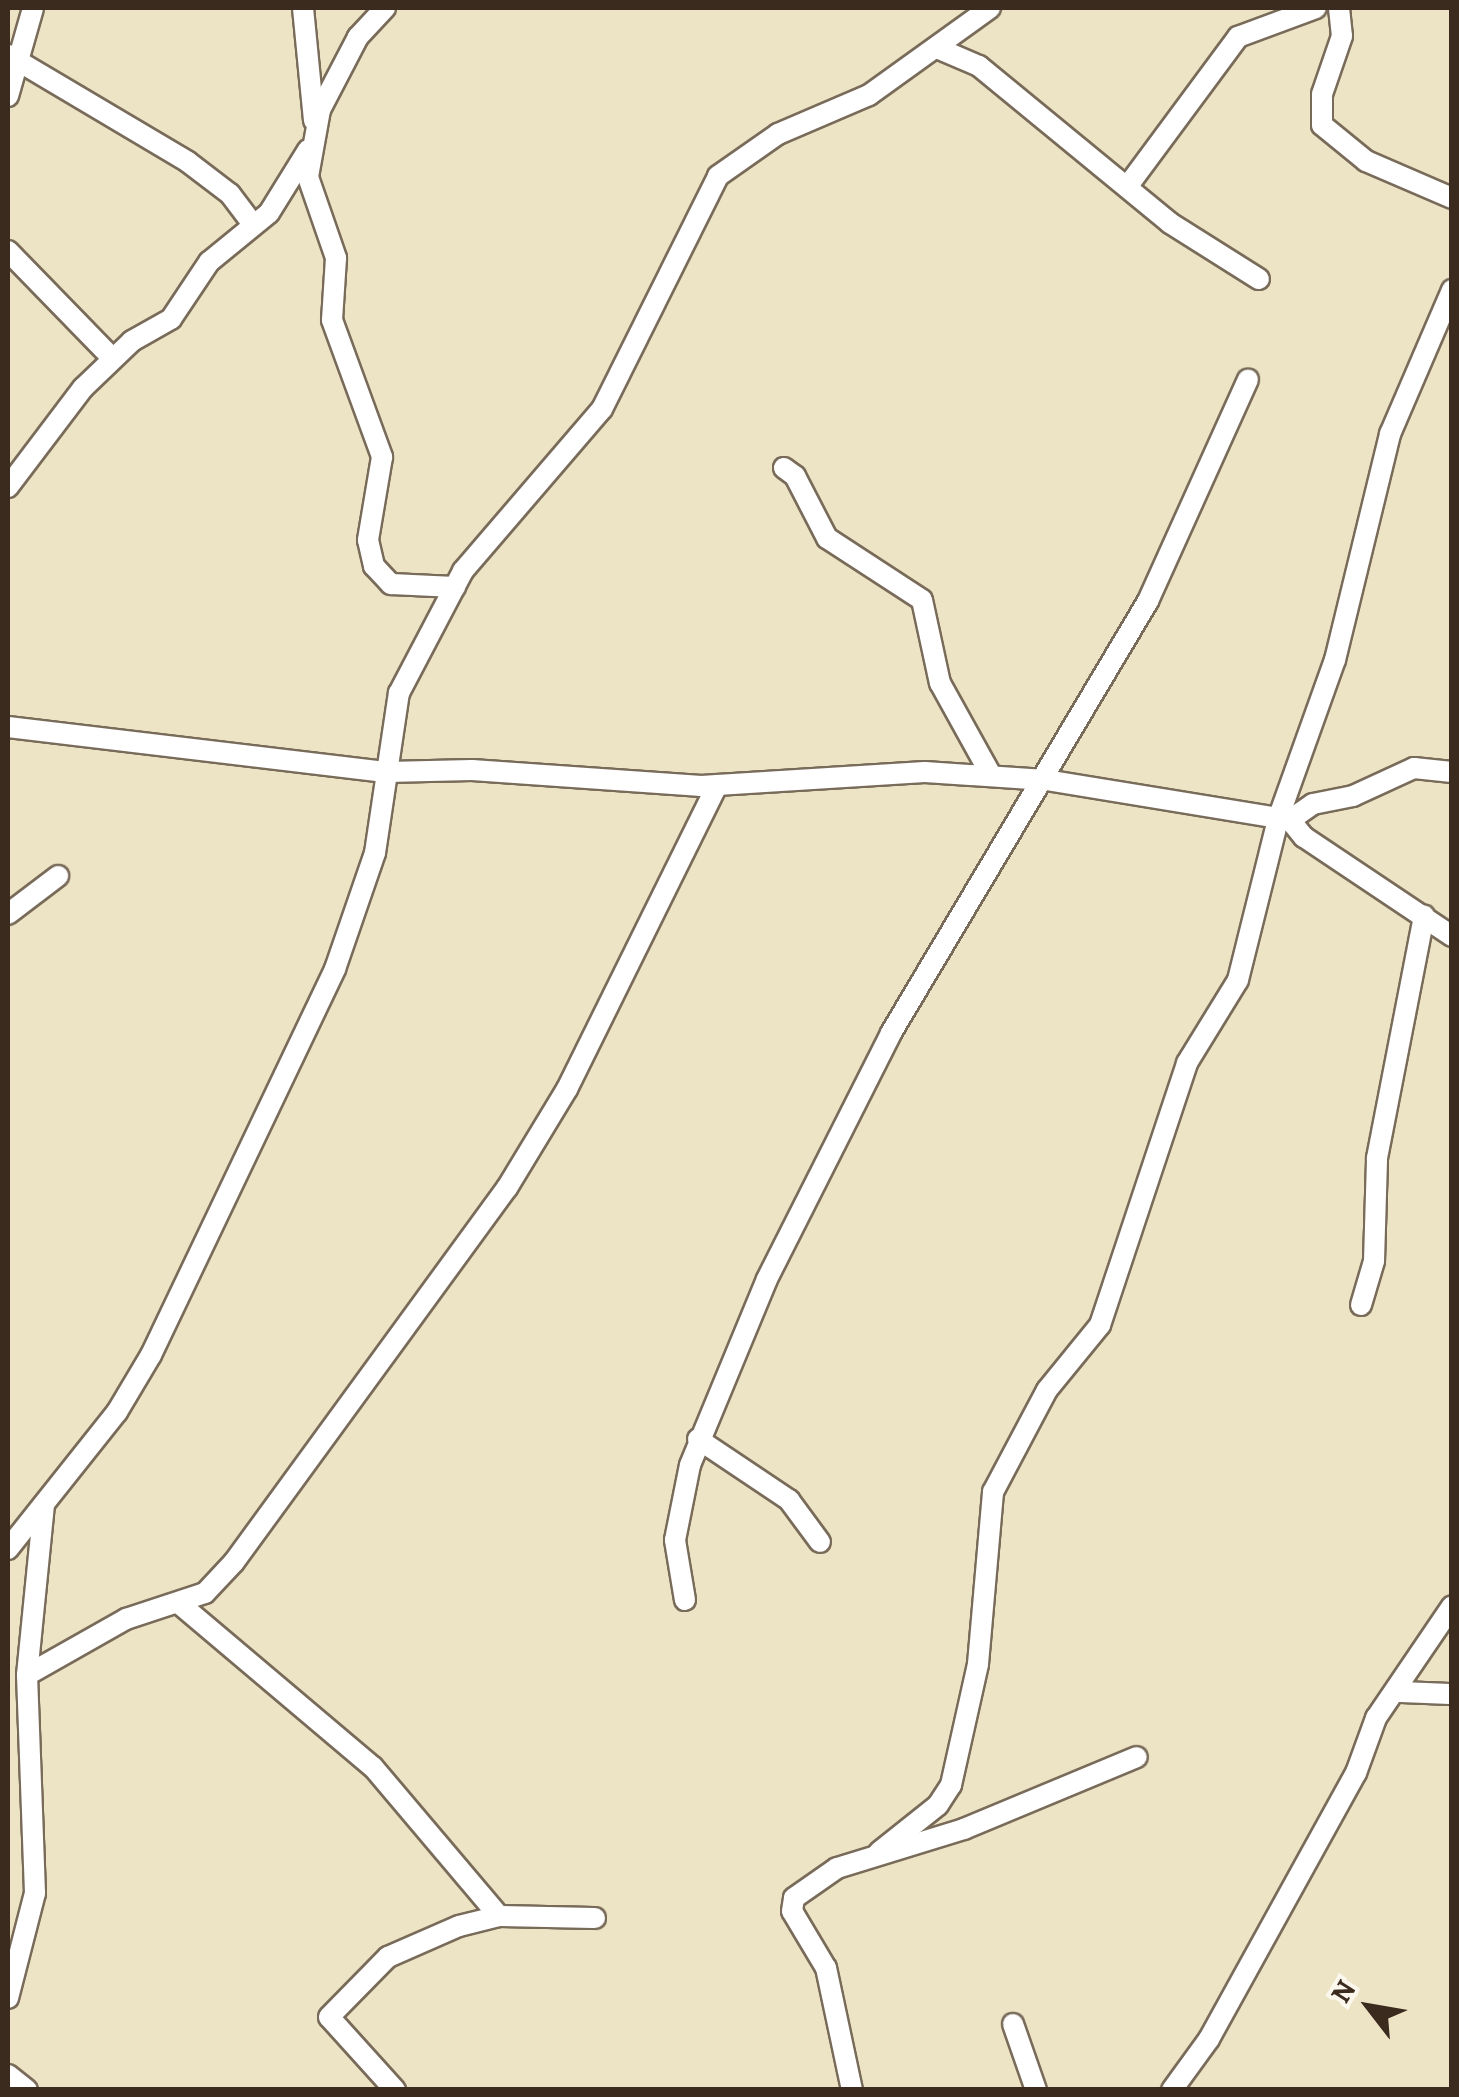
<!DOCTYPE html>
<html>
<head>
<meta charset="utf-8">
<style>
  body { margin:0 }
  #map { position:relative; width:1459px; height:2097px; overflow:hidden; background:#ede4c6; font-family:Alegreya,serif }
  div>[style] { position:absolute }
  .roads { filter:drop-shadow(2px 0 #796b59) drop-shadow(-2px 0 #796b59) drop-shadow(0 2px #796b59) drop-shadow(0 -2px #796b59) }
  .minor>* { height:20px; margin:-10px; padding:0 10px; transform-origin:10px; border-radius:10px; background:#fff }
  span { translate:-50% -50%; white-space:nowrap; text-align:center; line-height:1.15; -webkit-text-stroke:9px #fbf7ec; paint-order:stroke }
  .frame { position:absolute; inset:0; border:10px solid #3b2a1e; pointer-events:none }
  .north { position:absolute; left:1319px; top:1957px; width:100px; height:100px; -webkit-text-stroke:8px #fbf7ec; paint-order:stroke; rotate:301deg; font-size:28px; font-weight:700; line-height:40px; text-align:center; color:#3b2a1e }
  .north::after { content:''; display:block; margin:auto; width:35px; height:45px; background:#3b2a1e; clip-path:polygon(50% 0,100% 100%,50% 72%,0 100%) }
</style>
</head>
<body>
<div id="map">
  <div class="roads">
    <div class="minor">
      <i style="left:303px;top:8px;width:113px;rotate:84.4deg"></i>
      <i style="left:385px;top:8px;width:40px;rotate:133deg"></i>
      <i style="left:358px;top:37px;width:82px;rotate:117.5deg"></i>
      <i style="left:320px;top:110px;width:68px;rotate:100.2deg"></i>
      <i style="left:308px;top:177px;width:86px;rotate:70.9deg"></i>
      <i style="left:336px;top:258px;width:62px;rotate:93.7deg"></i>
      <i style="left:332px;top:320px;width:146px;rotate:69.9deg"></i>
      <i style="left:382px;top:457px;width:84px;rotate:99.6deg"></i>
      <i style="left:368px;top:540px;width:27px;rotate:77deg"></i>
      <i style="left:374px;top:566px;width:25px;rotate:47deg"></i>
      <i style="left:391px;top:584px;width:64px;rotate:2.7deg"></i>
      <i style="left:1339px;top:8px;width:28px;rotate:84deg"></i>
      <i style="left:1342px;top:36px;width:61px;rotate:109deg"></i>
      <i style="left:1322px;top:94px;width:31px;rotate:90deg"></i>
      <i style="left:1322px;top:125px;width:57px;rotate:39.3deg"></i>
      <i style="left:1366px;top:161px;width:94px;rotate:23.3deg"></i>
      <i style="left:937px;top:48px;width:46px;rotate:23.2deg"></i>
      <i style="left:979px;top:66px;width:247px;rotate:39.4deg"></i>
      <i style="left:1170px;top:223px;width:105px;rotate:32.2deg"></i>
      <i style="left:8px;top:55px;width:209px;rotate:30.7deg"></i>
      <i style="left:188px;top:162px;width:53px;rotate:37.3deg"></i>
      <i style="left:230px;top:194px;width:38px;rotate:53deg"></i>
      <i style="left:8px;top:96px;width:91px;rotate:-74.1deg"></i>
      <i style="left:1127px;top:187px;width:187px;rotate:-53.5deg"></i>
      <i style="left:1238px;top:37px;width:83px;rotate:-20.4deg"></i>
      <i style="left:8px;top:251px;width:149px;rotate:45.8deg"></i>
      <i style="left:784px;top:468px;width:14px;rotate:36deg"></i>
      <i style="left:795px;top:476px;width:70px;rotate:62.7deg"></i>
      <i style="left:827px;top:538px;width:113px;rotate:33.1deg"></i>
      <i style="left:922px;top:600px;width:85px;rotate:77.8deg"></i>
      <i style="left:940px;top:683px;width:105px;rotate:61deg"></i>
      <i style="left:8px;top:487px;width:124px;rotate:-52.9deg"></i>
      <i style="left:83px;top:388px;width:68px;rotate:-43.8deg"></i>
      <i style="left:132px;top:341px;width:45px;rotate:-29.4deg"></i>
      <i style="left:171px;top:319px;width:69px;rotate:-56.3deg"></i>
      <i style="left:209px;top:262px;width:77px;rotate:-39.2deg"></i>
      <i style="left:269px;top:213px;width:74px;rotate:-58.2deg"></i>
      <i style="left:8px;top:727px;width:382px;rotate:6.8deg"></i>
      <i style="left:387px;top:772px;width:85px;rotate:-1.3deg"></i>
      <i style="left:472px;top:770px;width:230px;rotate:4deg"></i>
      <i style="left:701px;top:786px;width:224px;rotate:-3.6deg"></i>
      <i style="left:925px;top:772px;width:121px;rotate:3.8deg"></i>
      <i style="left:1046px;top:780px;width:247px;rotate:9.3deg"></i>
      <i style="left:1290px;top:820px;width:22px;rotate:51deg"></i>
      <i style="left:1304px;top:837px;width:178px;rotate:33.8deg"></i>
      <i style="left:1290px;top:820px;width:28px;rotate:-35deg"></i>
      <i style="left:1313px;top:804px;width:41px;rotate:-11.3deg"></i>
      <i style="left:1353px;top:796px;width:67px;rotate:-24.7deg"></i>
      <i style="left:1414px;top:768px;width:38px;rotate:6deg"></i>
      <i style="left:8px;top:914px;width:63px;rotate:-37.2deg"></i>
      <i style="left:1361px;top:1305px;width:46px;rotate:-73.5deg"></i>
      <i style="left:1374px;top:1261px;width:103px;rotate:-88.3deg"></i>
      <i style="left:1377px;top:1158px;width:247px;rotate:-79deg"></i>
      <i style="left:698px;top:1439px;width:110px;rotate:33.8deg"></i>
      <i style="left:789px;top:1500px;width:52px;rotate:53.6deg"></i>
      <i style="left:8px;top:1549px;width:175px;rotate:-51.5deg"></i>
      <i style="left:117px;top:1412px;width:66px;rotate:-59.2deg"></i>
      <i style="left:151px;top:1355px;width:428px;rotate:-64.5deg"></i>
      <i style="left:335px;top:969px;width:123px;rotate:-71deg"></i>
      <i style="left:375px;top:853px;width:162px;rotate:-81.5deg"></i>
      <i style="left:399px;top:693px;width:138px;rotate:-62.3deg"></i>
      <i style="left:463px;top:571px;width:213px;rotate:-49.4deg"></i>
      <i style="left:602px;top:409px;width:260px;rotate:-63.5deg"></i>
      <i style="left:718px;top:176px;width:73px;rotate:-35deg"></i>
      <i style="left:778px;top:134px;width:99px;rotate:-23.2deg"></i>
      <i style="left:869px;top:95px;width:149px;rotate:-35.7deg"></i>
      <i style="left:685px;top:1600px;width:61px;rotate:-99.5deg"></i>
      <i style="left:675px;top:1540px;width:76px;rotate:-78.7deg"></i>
      <i style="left:690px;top:1465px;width:201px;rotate:-67.5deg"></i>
      <i style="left:767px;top:1279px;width:275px;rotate:-63.2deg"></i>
      <i style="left:891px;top:1033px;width:503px;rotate:-59.25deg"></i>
      <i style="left:1148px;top:601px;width:243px;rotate:-65.7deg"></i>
      <i style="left:181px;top:1605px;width:251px;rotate:40.2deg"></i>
      <i style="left:373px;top:1767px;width:195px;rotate:49.8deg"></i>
      <i style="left:27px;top:1675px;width:114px;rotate:-29.5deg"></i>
      <i style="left:126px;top:1619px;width:83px;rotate:-18.2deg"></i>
      <i style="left:205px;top:1593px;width:42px;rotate:-46.9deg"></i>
      <i style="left:234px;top:1562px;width:463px;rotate:-53.9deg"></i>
      <i style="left:507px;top:1188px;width:116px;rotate:-58.8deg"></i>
      <i style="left:567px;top:1089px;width:339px;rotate:-63.7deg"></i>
      <i style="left:1399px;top:1692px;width:53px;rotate:2.2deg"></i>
      <i style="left:879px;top:1852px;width:75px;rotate:-38.5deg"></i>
      <i style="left:938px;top:1805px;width:24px;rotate:-57deg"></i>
      <i style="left:951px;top:1785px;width:124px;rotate:-77.4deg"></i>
      <i style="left:978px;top:1664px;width:173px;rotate:-85deg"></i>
      <i style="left:993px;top:1492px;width:115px;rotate:-62.1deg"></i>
      <i style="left:1047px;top:1390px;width:84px;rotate:-50.8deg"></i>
      <i style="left:1100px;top:1325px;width:276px;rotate:-71.6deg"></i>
      <i style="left:1187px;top:1063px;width:97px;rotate:-58.4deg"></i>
      <i style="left:1238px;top:980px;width:166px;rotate:-76deg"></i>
      <i style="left:1278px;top:819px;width:169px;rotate:-70.3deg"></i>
      <i style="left:1335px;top:660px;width:233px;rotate:-76.3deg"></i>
      <i style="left:1390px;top:434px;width:157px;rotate:-66.7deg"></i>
      <i style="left:8px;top:1998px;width:108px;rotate:-75.6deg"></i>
      <i style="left:35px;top:1893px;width:218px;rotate:-92.1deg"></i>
      <i style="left:27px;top:1675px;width:171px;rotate:-84.3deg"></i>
      <i style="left:1013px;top:2024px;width:70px;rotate:70.8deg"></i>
      <i style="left:8px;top:2075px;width:24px;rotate:38deg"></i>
      <i style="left:395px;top:2090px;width:98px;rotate:-132.1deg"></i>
      <i style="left:329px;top:2017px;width:84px;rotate:-45.5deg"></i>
      <i style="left:388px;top:1957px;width:77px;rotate:-23.6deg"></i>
      <i style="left:459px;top:1926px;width:41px;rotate:-14deg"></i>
      <i style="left:499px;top:1916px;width:96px;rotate:1.2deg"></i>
      <i style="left:852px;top:2090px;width:125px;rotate:-102deg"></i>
      <i style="left:826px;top:1968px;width:66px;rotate:-120.8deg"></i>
      <i style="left:792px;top:1911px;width:13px;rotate:-81deg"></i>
      <i style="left:794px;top:1898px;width:52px;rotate:-34.9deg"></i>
      <i style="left:837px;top:1868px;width:133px;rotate:-17.1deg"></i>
      <i style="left:964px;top:1829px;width:187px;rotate:-22.6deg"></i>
      <i style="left:1172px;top:2090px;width:63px;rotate:-54deg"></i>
      <i style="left:1209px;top:2039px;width:304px;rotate:-61.1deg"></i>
      <i style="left:1356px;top:1773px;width:59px;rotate:-70deg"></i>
      <i style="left:1376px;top:1718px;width:135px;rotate:-55.8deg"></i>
    </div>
  </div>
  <div class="frame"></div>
  <div class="north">N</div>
</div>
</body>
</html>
